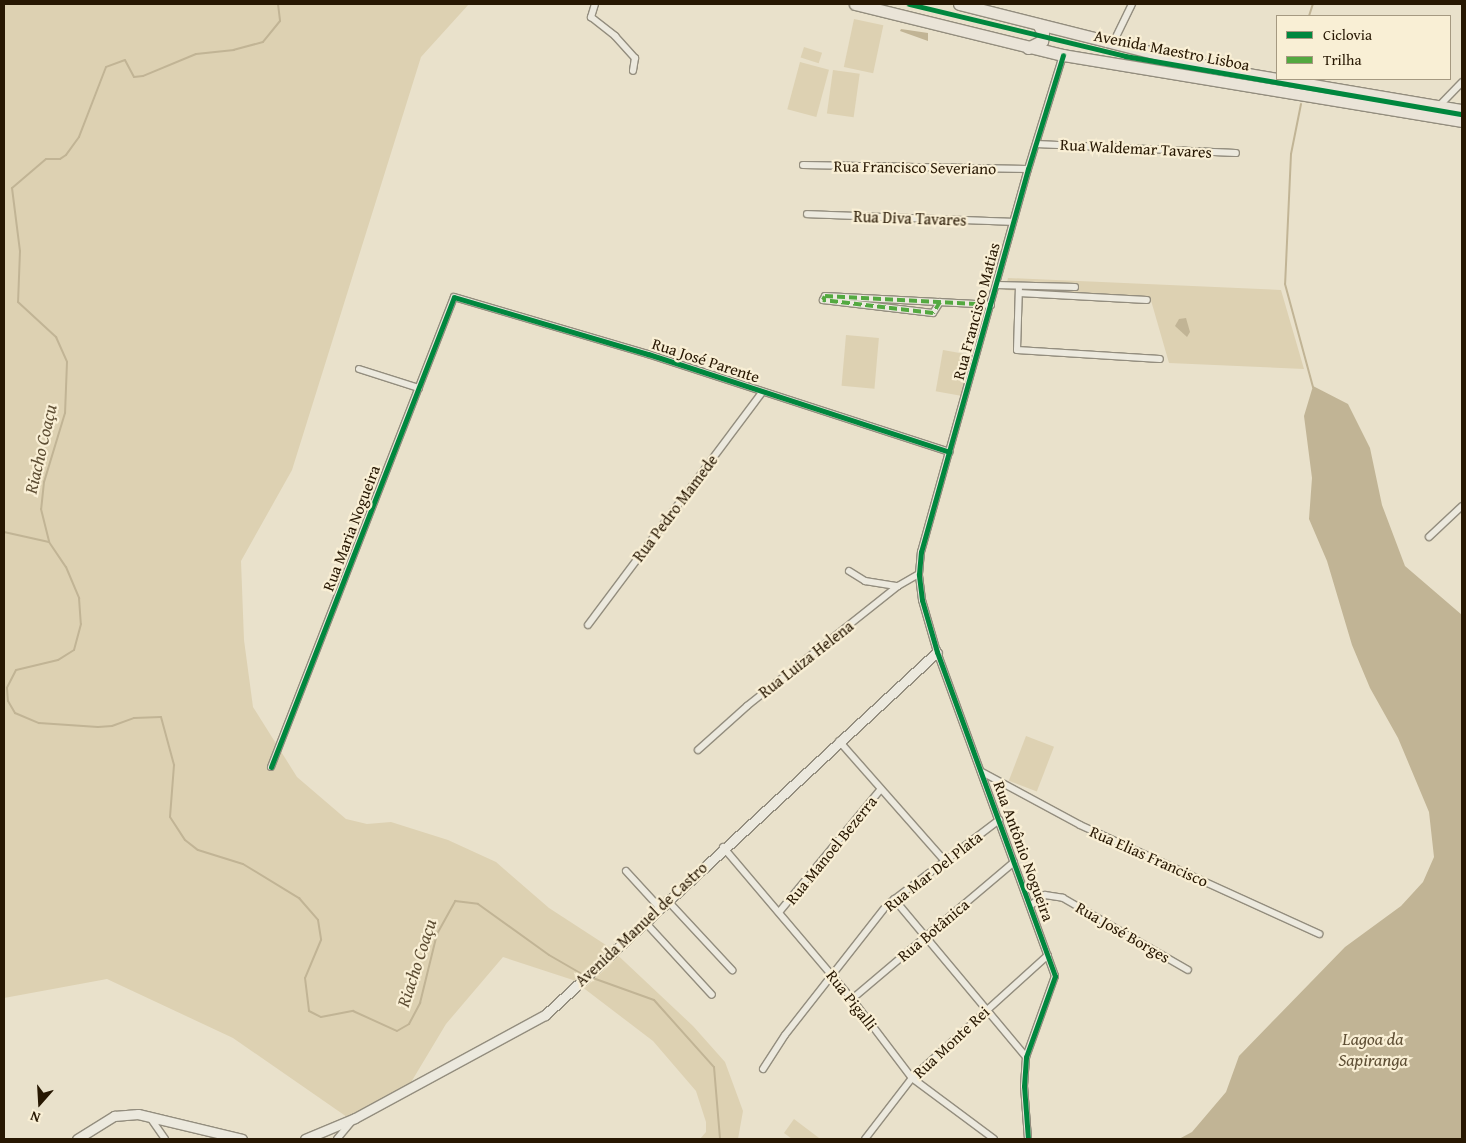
<!DOCTYPE html>
<html>
<head>
<meta charset="utf-8">
<style>
  body { margin:0 }
  #map { position:relative; width:1466px; height:1143px; overflow:hidden; background:#e9e1cb; font-family:"Gentium Book Plus",serif }
  div>[style] { position:absolute }
  .green>* { inset:0; background:#ddd1b2; transform-origin:0 0 }
  .water>* { inset:0; background:#c1b495 }
  .stream>* { height:2px; margin:-1px; padding:0 1px; transform-origin:1px; border-radius:1px; background:#c1b495 }
  .roads { filter:drop-shadow(1px 0 #938d7e) drop-shadow(-1px 0 #938d7e) drop-shadow(0 1px #938d7e) drop-shadow(0 -1px #938d7e) }
  .street>* { height:6px; margin:-3px; padding:0 3px; transform-origin:3px; border-radius:3px; background:#ece9de }
  .secondary>* { height:9px; margin:-4.5px; padding:0 4.5px; transform-origin:4.5px; border-radius:4.5px; background:#ece9de }
  .highway>* { height:11px; margin:-5.5px; padding:0 5.5px; transform-origin:5.5px; border-radius:5.5px; background:#eae4d8 }
  .quiet>* { height:4px; margin-top:-2px; transform-origin:0; background:repeating-linear-gradient(90deg,#53a940 0 8px,transparent 0 12px) }
  .cycleway>* { height:5px; margin:-2.5px; padding:0 2.5px; transform-origin:2.5px; border-radius:2.5px; background:#00873e }
  span { translate:-50% -50%; white-space:nowrap; text-align:center; line-height:1.15; -webkit-text-stroke:4.5px #f9efd5; paint-order:stroke }
  .street-label { font-size:16px; color:#271702 }
  .water-label { font-size:18px; color:#5e4e34; font-style:italic }
  .frame { position:absolute; inset:0; border:5px solid #271702; pointer-events:none }
  .legend { position:absolute; left:1276px; top:15px; width:175px; height:65px; box-sizing:border-box; background:#f9efd5; border:1px solid #a59981; margin:0; padding:6px 9px; list-style:none; font-size:15px; color:#271702 }
  .legend li { display:flex; align-items:center; gap:10px; height:25px }
  .legend b { width:25px; border:1px solid #a59981 }
  .north { position:absolute; left:15px; top:1078px; width:50px; height:50px; -webkit-text-stroke:4px #f9efd5; paint-order:stroke; rotate:199deg; font-size:14px; font-weight:700; line-height:20px; text-align:center; color:#271702 }
  .north::after { content:''; display:block; margin:auto; width:18px; height:22px; background:#271702; clip-path:polygon(50% 0,100% 100%,50% 72%,0 100%) }
</style>
</head>
<body>
<div id="map">
  <div class="green">
    <i style="clip-path:polygon(4px 4px,469px 4px,421px 57px,292px 470px,241px 561px,244px 640px,253px 707px,297px 777px,346px 819px,367px 824px,391px 822px,448px 840px,496px 862px,549px 908px,609px 947px,693px 1026px,725px 1062px,743px 1111px,738px 1139px,700px 1139px,706px 1132px,706px 1122px,696px 1091px,653px 1041px,573px 980px,503px 957px,446px 1024px,410px 1084px,347px 1117px,233px 1038px,107px 979px,4px 998px)"></i>
    <i style="left:854px;top:19px;width:30px;height:49px;rotate:12deg"></i>
    <i style="left:804px;top:47px;width:19px;height:11px;rotate:18deg"></i>
    <i style="left:800px;top:62px;width:30px;height:49px;rotate:15deg"></i>
    <i style="left:833px;top:70px;width:27px;height:44px;rotate:8deg"></i>
    <i style="clip-path:polygon(1008px 278px,1281px 290px,1304px 369px,1169px 363px,1150px 297px,1005px 290px)"></i>
    <i style="left:846px;top:335px;width:33px;height:51px;rotate:5deg"></i>
    <i style="left:943px;top:350px;width:27px;height:42px;rotate:10deg"></i>
    <i style="left:1026px;top:736px;width:30px;height:48px;rotate:21deg"></i>
    <i style="clip-path:polygon(794px 1119px,819px 1138px,818px 1139px,792px 1139px,784px 1133px)"></i>
  </div>
  <div class="water">
    <i style="clip-path:polygon(901px 29px,928px 33px,928px 41px,900px 31px)"></i>
    <i style="clip-path:polygon(1186px 318px,1190px 332px,1187px 337px,1175px 326px,1179px 319px)"></i>
    <i style="clip-path:polygon(1313px 386px,1348px 404px,1370px 448px,1382px 505px,1405px 566px,1462px 615px,1462px 1139px,1179px 1139px,1192px 1132px,1226px 1092px,1239px 1056px,1345px 947px,1401px 906px,1423px 882px,1434px 857px,1429px 812px,1398px 738px,1370px 688px,1352px 645px,1327px 561px,1309px 519px,1312px 478px,1304px 416px)"></i>
  </div>
  <div class="stream">
    <i style="left:278px;top:4px;width:17px;rotate:83deg"></i>
    <i style="left:280px;top:21px;width:27px;rotate:129deg"></i>
    <i style="left:263px;top:42px;width:30px;rotate:165deg"></i>
    <i style="left:234px;top:50px;width:38px;rotate:174deg"></i>
    <i style="left:196px;top:54px;width:57px;rotate:157.5deg"></i>
    <i style="left:143px;top:76px;width:9px;rotate:174deg"></i>
    <i style="left:134px;top:77px;width:19px;rotate:-118deg"></i>
    <i style="left:125px;top:60px;width:20px;rotate:160deg"></i>
    <i style="left:106px;top:67px;width:75px;rotate:111.1deg"></i>
    <i style="left:79px;top:137px;width:22px;rotate:126deg"></i>
    <i style="left:66px;top:155px;width:7px;rotate:146deg"></i>
    <i style="left:60px;top:159px;width:14px;rotate:180deg"></i>
    <i style="left:46px;top:159px;width:45px;rotate:139.5deg"></i>
    <i style="left:12px;top:188px;width:64px;rotate:82.8deg"></i>
    <i style="left:20px;top:251px;width:51px;rotate:92.2deg"></i>
    <i style="left:18px;top:302px;width:52px;rotate:42.6deg"></i>
    <i style="left:56px;top:337px;width:27px;rotate:66deg"></i>
    <i style="left:67px;top:362px;width:51px;rotate:92.2deg"></i>
    <i style="left:65px;top:413px;width:72px;rotate:106.9deg"></i>
    <i style="left:44px;top:482px;width:27px;rotate:96deg"></i>
    <i style="left:41px;top:509px;width:34px;rotate:76deg"></i>
    <i style="left:49px;top:542px;width:30px;rotate:56deg"></i>
    <i style="left:66px;top:567px;width:34px;rotate:67deg"></i>
    <i style="left:79px;top:598px;width:26px;rotate:86deg"></i>
    <i style="left:81px;top:624px;width:27px;rotate:105deg"></i>
    <i style="left:74px;top:650px;width:19px;rotate:148deg"></i>
    <i style="left:58px;top:660px;width:43px;rotate:166.6deg"></i>
    <i style="left:16px;top:670px;width:20px;rotate:117deg"></i>
    <i style="left:7px;top:688px;width:13px;rotate:86deg"></i>
    <i style="left:8px;top:701px;width:14px;rotate:60deg"></i>
    <i style="left:15px;top:713px;width:26px;rotate:23deg"></i>
    <i style="left:39px;top:723px;width:59px;rotate:3.9deg"></i>
    <i style="left:98px;top:727px;width:14px;rotate:-4deg"></i>
    <i style="left:112px;top:726px;width:23px;rotate:-20deg"></i>
    <i style="left:134px;top:718px;width:27px;rotate:-2deg"></i>
    <i style="left:161px;top:717px;width:50px;rotate:74.8deg"></i>
    <i style="left:174px;top:765px;width:52px;rotate:94.4deg"></i>
    <i style="left:170px;top:817px;width:27px;rotate:57deg"></i>
    <i style="left:185px;top:840px;width:16px;rotate:38deg"></i>
    <i style="left:198px;top:850px;width:47px;rotate:17.3deg"></i>
    <i style="left:243px;top:864px;width:66px;rotate:31.3deg"></i>
    <i style="left:299px;top:898px;width:29px;rotate:49deg"></i>
    <i style="left:318px;top:920px;width:20px;rotate:81deg"></i>
    <i style="left:321px;top:940px;width:41px;rotate:112.8deg"></i>
    <i style="left:305px;top:978px;width:33px;rotate:83deg"></i>
    <i style="left:309px;top:1011px;width:13px;rotate:27deg"></i>
    <i style="left:321px;top:1017px;width:33px;rotate:-11deg"></i>
    <i style="left:353px;top:1011px;width:48px;rotate:24.4deg"></i>
    <i style="left:397px;top:1031px;width:14px;rotate:-30deg"></i>
    <i style="left:409px;top:1024px;width:24px;rotate:-62deg"></i>
    <i style="left:420px;top:1003px;width:71px;rotate:-76.2deg"></i>
    <i style="left:437px;top:934px;width:38px;rotate:-61deg"></i>
    <i style="left:455px;top:901px;width:23px;rotate:7deg"></i>
    <i style="left:478px;top:904px;width:87px;rotate:35.7deg"></i>
    <i style="left:549px;top:955px;width:39px;rotate:30deg"></i>
    <i style="left:1309px;top:16px;width:13px;rotate:-72deg"></i>
    <i style="left:1301px;top:104px;width:51px;rotate:101.3deg"></i>
    <i style="left:1291px;top:154px;width:130px;rotate:92.6deg"></i>
    <i style="left:1285px;top:284px;width:107px;rotate:74.8deg"></i>
    <i style="left:4px;top:532px;width:46px;rotate:12.5deg"></i>
    <i style="left:590px;top:977px;width:68px;rotate:19.8deg"></i>
    <i style="left:654px;top:1000px;width:90px;rotate:48.2deg"></i>
    <i style="left:714px;top:1067px;width:72px;rotate:85.2deg"></i>
  </div>
  <div class="roads">
    <div class="street">
      <i style="left:595px;top:4px;width:14px;rotate:107deg"></i>
      <i style="left:591px;top:17px;width:31px;rotate:38deg"></i>
      <i style="left:615px;top:36px;width:30px;rotate:48deg"></i>
      <i style="left:635px;top:58px;width:13px;rotate:99deg"></i>
      <i style="left:1113px;top:43px;width:43px;rotate:-64deg"></i>
      <i style="left:1439px;top:106px;width:33px;rotate:-46deg"></i>
      <i style="left:1036px;top:144px;width:200px;rotate:2.6deg"></i>
      <i style="left:803px;top:165px;width:225px;rotate:1deg"></i>
      <i style="left:807px;top:214px;width:206px;rotate:2.2deg"></i>
      <i style="left:996px;top:285px;width:79px;rotate:1.5deg"></i>
      <i style="left:1019px;top:286px;width:64px;rotate:91.8deg"></i>
      <i style="left:1017px;top:350px;width:143px;rotate:3.6deg"></i>
      <i style="left:1019px;top:293px;width:128px;rotate:3.1deg"></i>
      <i style="left:940px;top:302px;width:13px;rotate:122deg"></i>
      <i style="left:933px;top:313px;width:111px;rotate:-173.3deg"></i>
      <i style="left:823px;top:300px;width:4px;rotate:-63deg"></i>
      <i style="left:825px;top:296px;width:151px;rotate:3deg"></i>
      <i style="left:976px;top:304px;width:15px;rotate:4deg"></i>
      <i style="left:359px;top:369px;width:63px;rotate:17.6deg"></i>
      <i style="left:1429px;top:537px;width:45px;rotate:-43.2deg"></i>
      <i style="left:849px;top:571px;width:19px;rotate:32deg"></i>
      <i style="left:865px;top:581px;width:33px;rotate:9deg"></i>
      <i style="left:588px;top:625px;width:291px;rotate:-53.2deg"></i>
      <i style="left:839px;top:741px;width:159px;rotate:48.6deg"></i>
      <i style="left:698px;top:750px;width:66px;rotate:-41.9deg"></i>
      <i style="left:747px;top:706px;width:193px;rotate:-38.5deg"></i>
      <i style="left:898px;top:586px;width:24px;rotate:-30deg"></i>
      <i style="left:271px;top:767px;width:504px;rotate:-68.73deg"></i>
      <i style="left:454px;top:297px;width:202px;rotate:16.4deg"></i>
      <i style="left:648px;top:354px;width:317px;rotate:18deg"></i>
      <i style="left:982px;top:772px;width:111px;rotate:28.4deg"></i>
      <i style="left:1080px;top:825px;width:263px;rotate:24.5deg"></i>
      <i style="left:723px;top:847px;width:199px;rotate:49.7deg"></i>
      <i style="left:852px;top:999px;width:99px;rotate:52.8deg"></i>
      <i style="left:912px;top:1078px;width:102px;rotate:36.6deg"></i>
      <i style="left:626px;top:871px;width:49px;rotate:47.5deg"></i>
      <i style="left:894px;top:899px;width:206px;rotate:50.1deg"></i>
      <i style="left:667px;top:900px;width:96px;rotate:47.1deg"></i>
      <i style="left:1031px;top:905px;width:17px;rotate:-36deg"></i>
      <i style="left:1045px;top:895px;width:18px;rotate:9deg"></i>
      <i style="left:1063px;top:898px;width:144px;rotate:29.9deg"></i>
      <i style="left:780px;top:911px;width:158px;rotate:-50.4deg"></i>
      <i style="left:644px;top:921px;width:100px;rotate:47.4deg"></i>
      <i style="left:852px;top:999px;width:212px;rotate:-40.2deg"></i>
      <i style="left:763px;top:1069px;width:40px;rotate:-57.1deg"></i>
      <i style="left:785px;top:1035px;width:165px;rotate:-51.9deg"></i>
      <i style="left:887px;top:905px;width:141px;rotate:-37.2deg"></i>
      <i style="left:149px;top:1116px;width:28px;rotate:55deg"></i>
      <i style="left:337px;top:1139px;width:26px;rotate:-50deg"></i>
      <i style="left:865px;top:1139px;width:77px;rotate:-52.4deg"></i>
      <i style="left:912px;top:1078px;width:183px;rotate:-42.1deg"></i>
      <i style="left:1028px;top:1139px;width:53px;rotate:-94.3deg"></i>
      <i style="left:1024px;top:1086px;width:29px;rotate:-86deg"></i>
      <i style="left:1026px;top:1057px;width:86px;rotate:-70.3deg"></i>
      <i style="left:1055px;top:976px;width:345px;rotate:-110deg"></i>
      <i style="left:937px;top:652px;width:54px;rotate:-106.1deg"></i>
      <i style="left:922px;top:600px;width:26px;rotate:-97deg"></i>
      <i style="left:919px;top:574px;width:22px;rotate:-85deg"></i>
      <i style="left:921px;top:552px;width:398px;rotate:-74.4deg"></i>
      <i style="left:1028px;top:169px;width:119px;rotate:-72.9deg"></i>
    </div>
    <div class="secondary">
      <i style="left:77px;top:1139px;width:44px;rotate:-31.9deg"></i>
      <i style="left:114px;top:1116px;width:24px;rotate:-5deg"></i>
      <i style="left:138px;top:1114px;width:107px;rotate:13.5deg"></i>
      <i style="left:305px;top:1139px;width:54px;rotate:-22.8deg"></i>
      <i style="left:355px;top:1118px;width:216px;rotate:-28.5deg"></i>
      <i style="left:545px;top:1015px;width:534px;rotate:-42.8deg"></i>
    </div>
    <div class="highway">
      <i style="left:855px;top:4px;width:214px;rotate:13.8deg"></i>
      <i style="left:1063px;top:55px;width:404px;rotate:9.4deg"></i>
      <i style="left:959px;top:4px;width:262px;rotate:14.1deg"></i>
      <i style="left:1213px;top:68px;width:253px;rotate:9.6deg"></i>
      <i style="left:1028px;top:48px;width:16px;rotate:-27deg"></i>
      <i style="left:1042px;top:41px;width:8px;rotate:-83deg"></i>
      <i style="left:1043px;top:33px;width:10px;rotate:-119deg"></i>
    </div>
  </div>
  <div class="quiet">
    <i style="left:940px;top:302px;width:13px;rotate:122deg"></i>
    <i style="left:933px;top:313px;width:111px;rotate:-173.3deg"></i>
    <i style="left:823px;top:300px;width:4px;rotate:-63deg"></i>
    <i style="left:825px;top:296px;width:151px;rotate:3deg"></i>
    <i style="left:976px;top:304px;width:15px;rotate:4deg"></i>
  </div>
  <div class="cycleway">
    <i style="left:909px;top:4px;width:222px;rotate:13.5deg"></i>
    <i style="left:1125px;top:56px;width:342px;rotate:9.8deg"></i>
    <i style="left:271px;top:767px;width:504px;rotate:-68.73deg"></i>
    <i style="left:454px;top:297px;width:202px;rotate:16.4deg"></i>
    <i style="left:648px;top:354px;width:317px;rotate:18deg"></i>
    <i style="left:1028px;top:1139px;width:53px;rotate:-94.3deg"></i>
    <i style="left:1024px;top:1086px;width:29px;rotate:-86deg"></i>
    <i style="left:1026px;top:1057px;width:86px;rotate:-70.3deg"></i>
    <i style="left:1055px;top:976px;width:345px;rotate:-110deg"></i>
    <i style="left:937px;top:652px;width:54px;rotate:-106.1deg"></i>
    <i style="left:922px;top:600px;width:26px;rotate:-97deg"></i>
    <i style="left:919px;top:574px;width:22px;rotate:-85deg"></i>
    <i style="left:921px;top:552px;width:398px;rotate:-74.4deg"></i>
    <i style="left:1028px;top:169px;width:119px;rotate:-72.9deg"></i>
  </div>
  <div class="street-label">
    <span style="left:1172px;top:50px;rotate:11deg">Avenida Maestro Lisboa</span>
    <span style="left:1136px;top:148px;rotate:3deg">Rua Waldemar Tavares</span>
    <span style="left:915px;top:167px;rotate:1deg">Rua Francisco Severiano</span>
    <span style="left:910px;top:218px;rotate:2deg">Rua Diva Tavares</span>
    <span style="left:976px;top:311px;rotate:-75deg">Rua Francisco Matias</span>
    <span style="left:706px;top:360px;rotate:18deg">Rua José Parente</span>
    <span style="left:675px;top:508px;rotate:-53deg">Rua Pedro Mamede</span>
    <span style="left:351px;top:528px;rotate:-69deg">Rua Maria Nogueira</span>
    <span style="left:806px;top:659px;rotate:-38deg">Rua Luiza Helena</span>
    <span style="left:831px;top:850px;rotate:-51deg">Rua Manoel Bezerra</span>
    <span style="left:1024px;top:851px;rotate:70deg">Rua Antônio Nogueira</span>
    <span style="left:1149px;top:856px;rotate:24deg">Rua Elias Francisco</span>
    <span style="left:933px;top:871px;rotate:-38deg">Rua Mar Del Plata</span>
    <span style="left:641px;top:924px;rotate:-43deg">Avenida Manuel de Castro</span>
    <span style="left:933px;top:930px;rotate:-40deg">Rua Botânica</span>
    <span style="left:1123px;top:932px;rotate:30deg">Rua José Borges</span>
    <span style="left:852px;top:1000px;rotate:52deg">Rua Pigalli</span>
    <span style="left:951px;top:1042px;rotate:-43deg">Rua Monte Rei</span>
  </div>
  <div class="water-label">
    <span style="left:41px;top:449px;rotate:-77deg">Riacho Coaçu</span>
    <span style="left:417px;top:963px;rotate:-72deg">Riacho Coaçu</span>
    <span style="left:1373px;top:1050px">Lagoa da<br>Sapiranga</span>
  </div>
  <div class="frame"></div>
  <ul class="legend">
  <li><b style="height:6px;background:#00873e"></b>Ciclovia</li>
  <li><b style="height:6px;background:#53a940"></b>Trilha</li>
  </ul>
  <div class="north">N</div>
</div>
</body>
</html>
